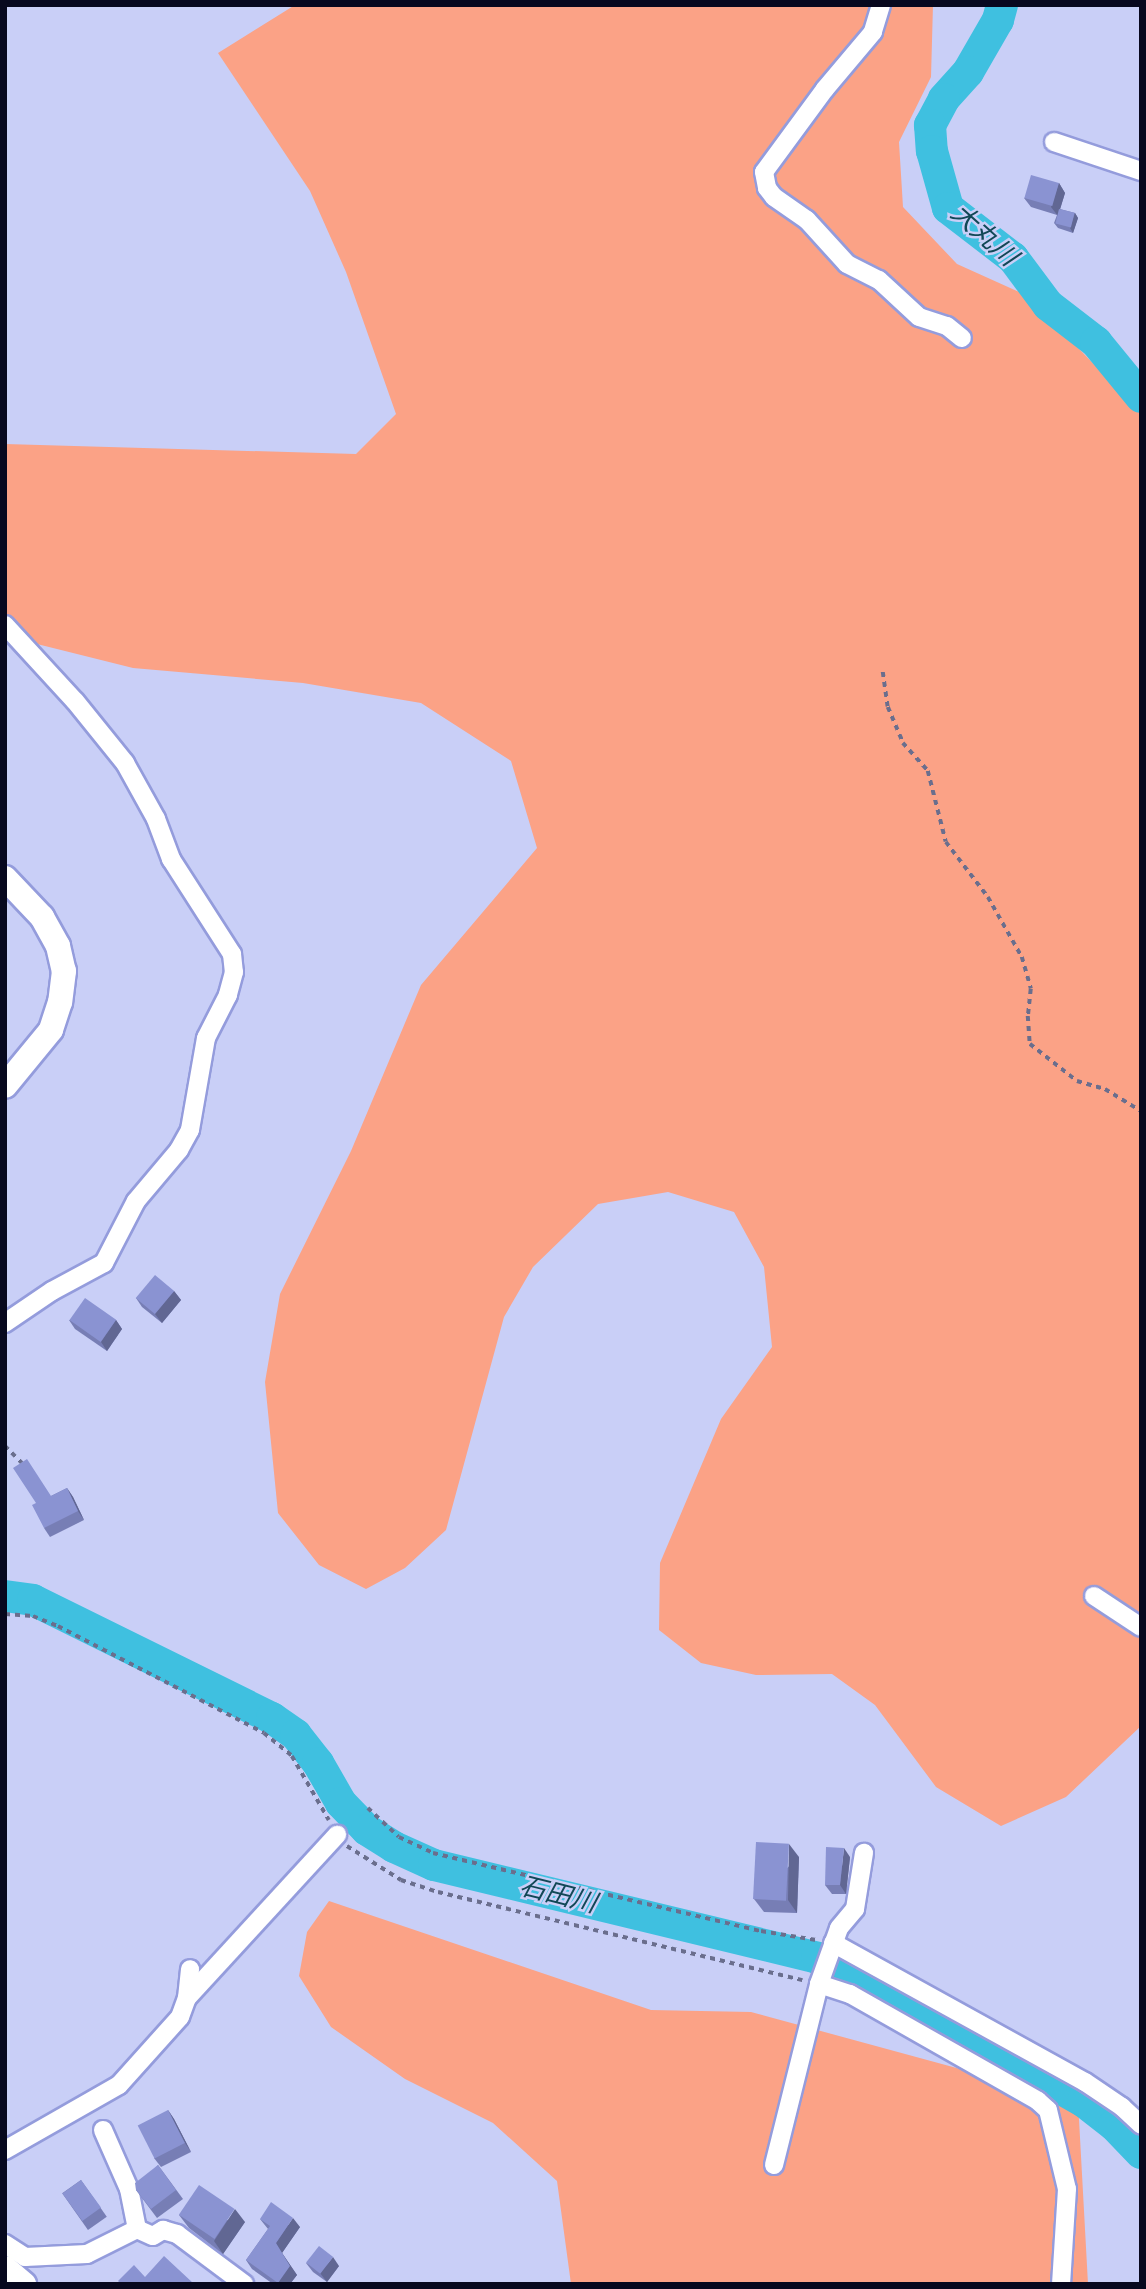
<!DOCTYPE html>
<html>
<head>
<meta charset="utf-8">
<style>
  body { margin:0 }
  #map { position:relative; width:1146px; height:2289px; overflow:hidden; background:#c9cff7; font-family:"Roboto Serif","Noto Sans JP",serif }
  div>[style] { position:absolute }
  .green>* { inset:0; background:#fba286 }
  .river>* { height:32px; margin:-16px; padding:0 16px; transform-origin:16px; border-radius:16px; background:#3fc0e0 }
  .path>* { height:3.5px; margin-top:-1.75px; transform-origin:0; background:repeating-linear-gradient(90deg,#6a6e8d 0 5px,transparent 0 10px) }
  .roads { filter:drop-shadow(2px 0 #949cdc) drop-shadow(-2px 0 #949cdc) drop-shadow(0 2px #949cdc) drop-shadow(0 -2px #949cdc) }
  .minor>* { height:18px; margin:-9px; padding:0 9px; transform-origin:9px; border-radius:9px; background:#fff }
  .secondary>* { height:24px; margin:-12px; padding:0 12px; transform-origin:12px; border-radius:12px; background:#fff }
  .wall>* { inset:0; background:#777eb5; transform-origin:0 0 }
  .shaded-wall>* { inset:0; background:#616793 }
  .building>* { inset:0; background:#8a93d2; transform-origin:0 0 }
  span { translate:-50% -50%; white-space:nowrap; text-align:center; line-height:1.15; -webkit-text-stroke:5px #c9cff7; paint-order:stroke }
  .water-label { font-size:26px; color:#114856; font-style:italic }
  .frame { position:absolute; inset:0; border:7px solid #07081e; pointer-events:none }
</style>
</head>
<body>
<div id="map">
  <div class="green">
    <i style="clip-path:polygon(295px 5px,933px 5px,931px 77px,899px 142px,903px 207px,957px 264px,1028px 296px,1141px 413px,1141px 1726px,1066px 1797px,1001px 1826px,936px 1787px,875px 1705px,832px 1674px,756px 1675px,701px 1663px,659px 1630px,660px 1563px,721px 1419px,772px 1347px,764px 1267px,734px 1212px,668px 1192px,598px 1204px,533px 1267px,504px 1317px,446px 1530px,405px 1568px,366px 1589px,319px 1565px,278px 1513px,265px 1382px,280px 1294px,351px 1151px,421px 985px,537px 848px,511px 761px,421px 703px,303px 683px,133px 668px,37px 644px,5px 614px,5px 444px,356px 454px,396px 414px,346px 272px,310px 191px,218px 53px)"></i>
    <i style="clip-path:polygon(329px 1901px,651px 2010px,751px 2012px,1078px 2101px,1088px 2284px,571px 2284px,557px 2181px,493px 2123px,405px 2079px,331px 2027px,299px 1976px,307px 1932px)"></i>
  </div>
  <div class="river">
    <i style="left:1002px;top:5px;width:16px;rotate:105deg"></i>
    <i style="left:998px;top:20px;width:60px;rotate:120deg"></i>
    <i style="left:968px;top:72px;width:36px;rotate:132deg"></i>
    <i style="left:944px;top:99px;width:30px;rotate:118deg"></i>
    <i style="left:930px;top:125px;width:26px;rotate:86deg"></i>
    <i style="left:932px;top:151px;width:59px;rotate:74.3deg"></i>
    <i style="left:948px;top:208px;width:82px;rotate:37.6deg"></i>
    <i style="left:1013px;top:258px;width:59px;rotate:53.3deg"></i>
    <i style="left:1048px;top:305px;width:61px;rotate:37.6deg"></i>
    <i style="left:1096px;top:342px;width:71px;rotate:50.7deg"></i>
    <i style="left:5px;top:1596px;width:28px;rotate:8deg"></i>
    <i style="left:33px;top:1600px;width:267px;rotate:26.3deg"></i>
    <i style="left:272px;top:1718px;width:29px;rotate:35deg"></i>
    <i style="left:296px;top:1735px;width:36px;rotate:52deg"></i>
    <i style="left:318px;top:1763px;width:46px;rotate:60.1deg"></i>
    <i style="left:341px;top:1803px;width:37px;rotate:46deg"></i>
    <i style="left:367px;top:1830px;width:32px;rotate:32deg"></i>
    <i style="left:394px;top:1847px;width:44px;rotate:24.2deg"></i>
    <i style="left:434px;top:1865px;width:394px;rotate:13.6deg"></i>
    <i style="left:817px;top:1958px;width:62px;rotate:22.8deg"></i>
    <i style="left:874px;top:1982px;width:241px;rotate:29.7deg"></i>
    <i style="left:1083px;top:2101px;width:39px;rotate:38deg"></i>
    <i style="left:1114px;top:2125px;width:39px;rotate:46deg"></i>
  </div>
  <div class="path">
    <i style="left:883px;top:672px;width:35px;rotate:82deg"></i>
    <i style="left:888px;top:707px;width:39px;rotate:67deg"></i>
    <i style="left:903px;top:743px;width:38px;rotate:48deg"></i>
    <i style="left:928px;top:771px;width:73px;rotate:75.8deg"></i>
    <i style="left:946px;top:842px;width:69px;rotate:52.6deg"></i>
    <i style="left:988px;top:897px;width:69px;rotate:60.5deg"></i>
    <i style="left:1022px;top:957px;width:33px;rotate:74deg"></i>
    <i style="left:1031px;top:989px;width:27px;rotate:96deg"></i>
    <i style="left:1028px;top:1016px;width:28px;rotate:86deg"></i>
    <i style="left:1030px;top:1044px;width:60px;rotate:38.2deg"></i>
    <i style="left:1077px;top:1081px;width:29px;rotate:16deg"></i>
    <i style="left:1105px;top:1089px;width:42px;rotate:31.4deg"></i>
    <i style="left:5px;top:1446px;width:24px;rotate:45deg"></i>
    <i style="left:5px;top:1614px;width:28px;rotate:4deg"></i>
    <i style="left:33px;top:1616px;width:27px;rotate:22deg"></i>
    <i style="left:58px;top:1626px;width:232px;rotate:27.4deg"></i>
    <i style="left:264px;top:1733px;width:36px;rotate:39deg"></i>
    <i style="left:292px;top:1756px;width:74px;rotate:60deg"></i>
    <i style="left:368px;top:1808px;width:42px;rotate:43.1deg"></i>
    <i style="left:399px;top:1837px;width:38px;rotate:25deg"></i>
    <i style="left:433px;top:1853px;width:337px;rotate:13.4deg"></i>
    <i style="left:761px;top:1931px;width:56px;rotate:9.3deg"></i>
    <i style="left:347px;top:1846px;width:64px;rotate:32.2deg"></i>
    <i style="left:401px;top:1880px;width:39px;rotate:18deg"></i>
    <i style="left:438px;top:1892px;width:375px;rotate:13.6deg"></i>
  </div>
  <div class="roads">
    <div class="minor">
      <i style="left:881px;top:5px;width:28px;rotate:107deg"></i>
      <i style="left:873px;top:32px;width:75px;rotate:130.1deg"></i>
      <i style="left:825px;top:89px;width:103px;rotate:126.3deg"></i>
      <i style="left:764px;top:172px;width:16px;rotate:79deg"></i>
      <i style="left:767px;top:188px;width:11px;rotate:52deg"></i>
      <i style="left:774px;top:197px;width:40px;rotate:34.9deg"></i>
      <i style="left:807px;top:220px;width:59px;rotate:47.7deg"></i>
      <i style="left:847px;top:264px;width:36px;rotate:27deg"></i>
      <i style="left:879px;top:280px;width:54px;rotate:42.8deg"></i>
      <i style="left:919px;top:317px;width:29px;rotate:18deg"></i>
      <i style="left:947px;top:326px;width:19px;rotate:39deg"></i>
      <i style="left:1054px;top:142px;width:92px;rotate:18.4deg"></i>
      <i style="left:5px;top:625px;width:103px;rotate:47.4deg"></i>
      <i style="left:75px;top:701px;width:80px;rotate:51.1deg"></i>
      <i style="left:125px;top:763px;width:64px;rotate:61deg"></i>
      <i style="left:156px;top:819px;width:43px;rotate:69.4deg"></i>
      <i style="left:171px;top:859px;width:113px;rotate:57.3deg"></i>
      <i style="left:232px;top:954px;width:18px;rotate:84deg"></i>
      <i style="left:234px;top:972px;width:24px;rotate:105deg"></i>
      <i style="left:228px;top:995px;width:48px;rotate:117.1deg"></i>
      <i style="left:206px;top:1038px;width:93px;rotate:99.9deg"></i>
      <i style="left:190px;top:1130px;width:23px;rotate:119deg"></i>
      <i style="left:179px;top:1150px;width:67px;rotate:130.1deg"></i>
      <i style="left:136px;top:1201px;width:70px;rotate:117.3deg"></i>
      <i style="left:104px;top:1263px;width:59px;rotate:151.7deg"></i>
      <i style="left:52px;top:1291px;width:57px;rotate:145.8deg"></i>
      <i style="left:1094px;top:1596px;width:56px;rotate:33.4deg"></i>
      <i style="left:833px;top:1943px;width:288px;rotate:28.9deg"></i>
      <i style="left:1085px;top:2082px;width:45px;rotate:34deg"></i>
      <i style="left:1122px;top:2107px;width:26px;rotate:43deg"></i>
      <i style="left:819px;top:1984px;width:33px;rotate:18deg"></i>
      <i style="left:850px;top:1994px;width:216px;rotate:29.6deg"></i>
      <i style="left:1038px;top:2101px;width:13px;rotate:42deg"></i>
      <i style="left:1048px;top:2110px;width:81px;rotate:76.5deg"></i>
      <i style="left:1067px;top:2189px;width:95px;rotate:93.6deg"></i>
      <i style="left:187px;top:1998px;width:222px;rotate:-47.4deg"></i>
      <i style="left:103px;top:2130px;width:64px;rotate:66.2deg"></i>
      <i style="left:129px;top:2189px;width:41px;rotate:78.7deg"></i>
      <i style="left:5px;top:2150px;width:131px;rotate:-29.7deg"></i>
      <i style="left:119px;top:2085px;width:91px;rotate:-48.1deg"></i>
      <i style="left:180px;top:2017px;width:20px;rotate:-70deg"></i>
      <i style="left:187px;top:1998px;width:29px;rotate:-84deg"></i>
      <i style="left:774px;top:2165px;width:187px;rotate:-76deg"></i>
      <i style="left:819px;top:1984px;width:59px;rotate:-70.3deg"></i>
      <i style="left:839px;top:1928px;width:25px;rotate:-50deg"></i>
      <i style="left:855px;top:1909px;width:57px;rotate:-80.9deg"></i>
      <i style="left:5px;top:2244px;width:24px;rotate:33deg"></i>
      <i style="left:25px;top:2257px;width:62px;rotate:-2.8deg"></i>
      <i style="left:87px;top:2254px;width:56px;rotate:-26.6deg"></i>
      <i style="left:137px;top:2229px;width:17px;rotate:24deg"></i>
      <i style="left:153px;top:2236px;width:12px;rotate:-31deg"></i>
      <i style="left:163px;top:2230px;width:15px;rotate:16deg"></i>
      <i style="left:177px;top:2234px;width:84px;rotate:36.7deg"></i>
    </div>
    <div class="secondary">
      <i style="left:5px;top:878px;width:54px;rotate:46.5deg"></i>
      <i style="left:42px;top:917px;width:33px;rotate:61deg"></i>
      <i style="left:58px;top:946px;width:26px;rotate:77deg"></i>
      <i style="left:64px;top:971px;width:31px;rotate:97deg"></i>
      <i style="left:60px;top:1002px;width:29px;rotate:108deg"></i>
      <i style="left:51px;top:1030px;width:72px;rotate:129.4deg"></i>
      <i style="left:5px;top:2268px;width:25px;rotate:40deg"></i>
    </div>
  </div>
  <div class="wall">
    <i style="clip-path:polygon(1059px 183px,1065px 193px,1060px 209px,1075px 213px,1078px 218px,1073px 233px,1058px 228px,1054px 223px,1057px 215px,1031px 207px,1024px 198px)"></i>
    <i style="clip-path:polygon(174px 1291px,181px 1300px,162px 1323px,142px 1307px,136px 1298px)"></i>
    <i style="clip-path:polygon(69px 1320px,116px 1320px,122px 1329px,107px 1351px,75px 1329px)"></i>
    <i style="clip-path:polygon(67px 1488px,73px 1497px,84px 1520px,50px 1537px,44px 1528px,51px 1496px)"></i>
    <i style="clip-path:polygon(799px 1857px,797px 1913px,764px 1912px,754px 1899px)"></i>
    <i style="clip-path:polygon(850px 1857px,846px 1894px,832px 1894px,825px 1885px)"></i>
    <i style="clip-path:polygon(168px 2110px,174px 2119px,191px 2152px,161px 2167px,154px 2158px)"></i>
    <i style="clip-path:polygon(158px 2165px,183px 2199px,157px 2218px,136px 2190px)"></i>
    <i style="left:81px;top:2180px;width:45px;height:23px;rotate:55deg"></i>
    <i style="clip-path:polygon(179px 2215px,245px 2222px,223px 2254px,189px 2228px)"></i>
    <i style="clip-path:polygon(260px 2219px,300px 2227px,282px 2253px,297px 2275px,290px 2284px,273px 2284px,252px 2269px,246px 2260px,268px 2229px)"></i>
    <i style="clip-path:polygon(306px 2263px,339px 2266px,327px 2282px,313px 2272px)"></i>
  </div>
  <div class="shaded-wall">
    <i style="clip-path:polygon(1059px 183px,1065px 193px,1058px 216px,1051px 207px)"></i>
    <i style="clip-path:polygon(1075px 213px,1078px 218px,1073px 233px,1070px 228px)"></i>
    <i style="clip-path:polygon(174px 1291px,181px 1300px,162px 1323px,155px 1314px)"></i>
    <i style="clip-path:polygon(116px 1320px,122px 1329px,107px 1351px,101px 1342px)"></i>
    <i style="clip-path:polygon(67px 1488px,73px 1497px,84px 1520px,78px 1511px)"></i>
    <i style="clip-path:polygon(789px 1844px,799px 1857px,797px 1913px,788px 1900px)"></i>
    <i style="clip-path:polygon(844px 1848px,850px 1857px,846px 1894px,840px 1885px)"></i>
    <i style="clip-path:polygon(168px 2110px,174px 2119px,191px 2152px,185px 2143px)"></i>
    <i style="clip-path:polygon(235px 2209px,245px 2222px,223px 2254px,214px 2241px)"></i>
    <i style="clip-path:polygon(293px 2218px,300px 2227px,282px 2253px,297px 2275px,290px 2284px,279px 2284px,276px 2243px)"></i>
    <i style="clip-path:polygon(333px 2257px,339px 2266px,327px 2282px,320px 2273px)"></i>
  </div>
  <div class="building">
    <i style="left:1031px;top:175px;width:29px;height:24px;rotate:16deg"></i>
    <i style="left:1059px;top:209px;width:16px;height:15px;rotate:14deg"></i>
    <i style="left:155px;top:1275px;width:25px;height:30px;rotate:40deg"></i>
    <i style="left:85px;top:1298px;width:38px;height:27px;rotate:35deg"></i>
    <i style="clip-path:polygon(27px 1459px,51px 1496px,67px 1488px,78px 1511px,44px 1528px,32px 1505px,36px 1503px,13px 1468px)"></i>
    <i style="left:756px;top:1842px;width:33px;height:57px;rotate:3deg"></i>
    <i style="clip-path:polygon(826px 1847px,844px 1848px,840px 1885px,825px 1885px)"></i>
    <i style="left:168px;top:2110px;width:37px;height:34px;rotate:63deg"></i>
    <i style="clip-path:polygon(158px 2165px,176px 2190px,151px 2209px,136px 2190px,135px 2183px)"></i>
    <i style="left:81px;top:2180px;width:34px;height:23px;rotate:54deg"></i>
    <i style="left:199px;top:2185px;width:43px;height:36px;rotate:34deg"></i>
    <i style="clip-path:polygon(271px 2202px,293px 2218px,276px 2243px,290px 2266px,278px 2283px,246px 2260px,270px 2226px,260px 2219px)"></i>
    <i style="left:319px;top:2246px;width:18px;height:21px;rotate:38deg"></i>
    <i style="clip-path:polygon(164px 2256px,193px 2283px,192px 2284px,121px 2284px,118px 2281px,134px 2265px,145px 2277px)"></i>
  </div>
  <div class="water-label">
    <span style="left:984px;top:235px;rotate:42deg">大丸川</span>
    <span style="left:558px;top:1895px;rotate:14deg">石田川</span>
  </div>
  <div class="frame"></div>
</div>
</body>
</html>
